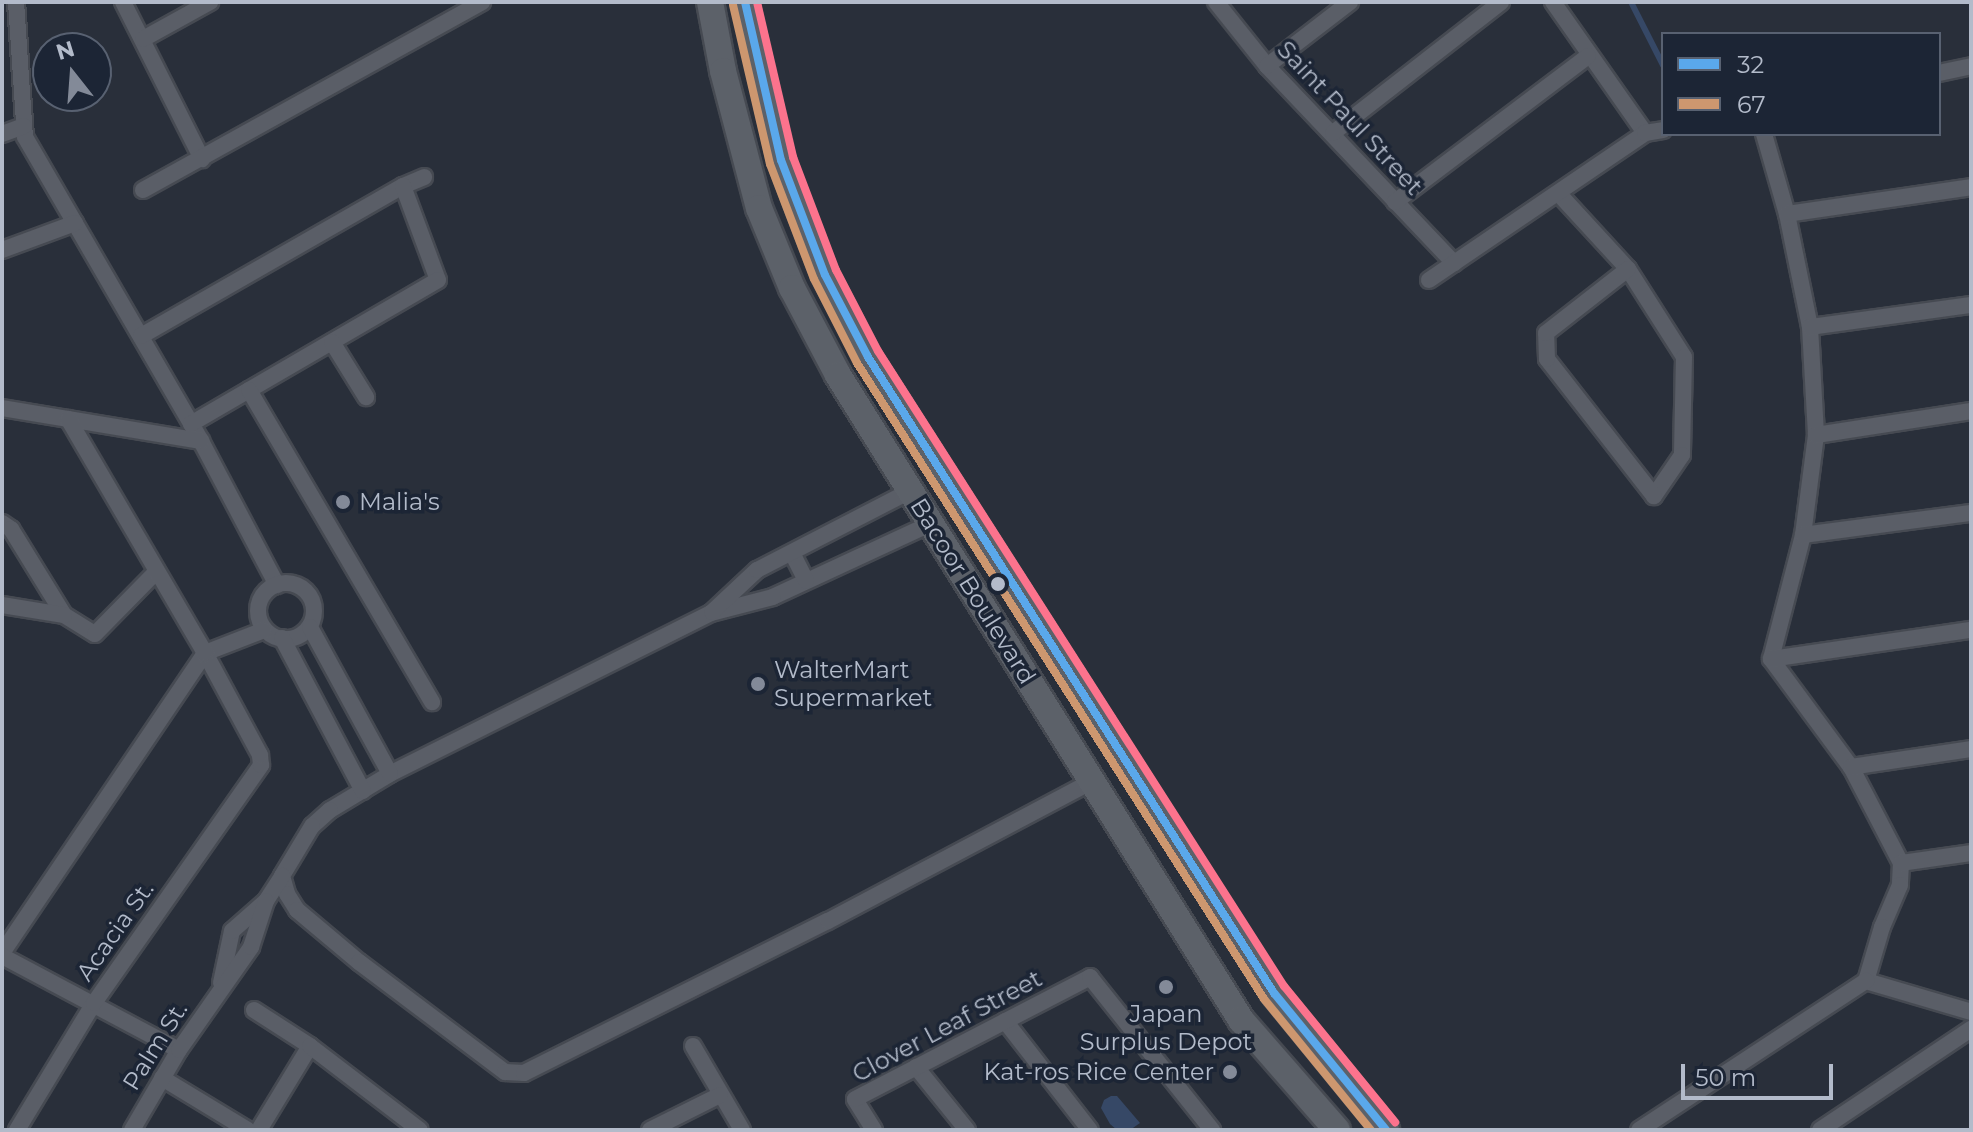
<!DOCTYPE html>
<html>
<head>
<meta charset="utf-8">
<style>
  body { margin:0 }
  #map { position:relative; width:1973px; height:1132px; overflow:hidden; background:#292f3a; font-family:Montserrat,sans-serif }
  div>[style] { position:absolute }
  .water>* { inset:0; background:#364866 }
  .stream>* { height:6px; margin:-3px; padding:0 3px; transform-origin:3px; border-radius:3px; background:#364866 }
  .roads { filter:drop-shadow(2px 0 #464a52) drop-shadow(-2px 0 #464a52) drop-shadow(0 2px #464a52) drop-shadow(0 -2px #464a52) }
  .street>* { height:16px; margin:-8px; padding:0 8px; transform-origin:8px; border-radius:8px; background:#5a5e67 }
  .street>.ring { margin:-8px; padding:0; box-sizing:content-box; background:none; border:16px solid #5a5e67; border-radius:50% }
  .primary>* { height:26px; margin:-13px; padding:0 13px; transform-origin:13px; border-radius:13px; background:#5c6169 }
  .bus-1>* { height:8px; margin:-4px; padding:0 4px; transform-origin:4px; border-radius:4px; background:#5aa8eb }
  .bus-2>* { height:8px; margin:-4px; padding:0 4px; transform-origin:4px; border-radius:4px; background:#cd976f }
  .bus-3>* { height:8px; margin:-4px; padding:0 4px; transform-origin:4px; border-radius:4px; background:#fc738d }
  .dots>* { width:22px; height:22px; translate:-50% -50%; box-sizing:border-box; border:4px solid #1c2535; border-radius:50% }
  span { translate:-50% -50%; white-space:nowrap; text-align:center; line-height:1.15; -webkit-text-stroke:7px #1c2535; paint-order:stroke }
  .street-label { font-size:24px; color:#b3bbca }
  .poi-label { font-size:24px; color:#b3bbca }
  .left { translate:0 -50%; text-align:left }
  .right { translate:-100% -50%; text-align:right }
  .frame { position:absolute; inset:0; border:4px solid #b3bbca; pointer-events:none }
  .legend { position:absolute; left:1661px; top:32px; width:280px; height:104px; box-sizing:border-box; background:#1c2535; border:2px solid #586171; margin:0; padding:10px 14px; list-style:none; font-size:24px; color:#b3bbca }
  .legend li { display:flex; align-items:center; gap:16px; height:40px }
  .legend b { width:40px; border:2px solid #586171 }
  .north { position:absolute; left:32px; top:32px; width:80px; height:80px; box-sizing:border-box; background:#1c2535; border:2px solid #586171; border-radius:50%; rotate:343deg; font-size:22px; font-weight:700; line-height:32px; text-align:center; color:#b3bbca }
  .north::after { content:''; display:block; margin:auto; width:28px; height:36px; background:#838a98; clip-path:polygon(50% 0,100% 100%,50% 72%,0 100%) }
  .scale { position:absolute; left:1681px; top:1064px; width:152px; height:36px; box-sizing:border-box; border:4px solid #b3bbca; border-top:0; padding-left:10px; font-size:24px; line-height:28px; white-space:nowrap; color:#b3bbca; -webkit-text-stroke:6px #1c2535; paint-order:stroke }
</style>
</head>
<body>
<div id="map">
  <div class="water">
    <i style="clip-path:polygon(1111px 1096px,1117px 1096px,1140px 1123px,1130px 1130px,1117px 1130px,1110px 1124px,1101px 1108px,1104px 1100px)"></i>
  </div>
  <div class="stream">
    <i style="left:1631px;top:2px;width:71px;rotate:63.1deg"></i>
  </div>
  <div class="roads">
    <div class="street">
      <i style="left:16px;top:2px;width:135px;rotate:86.2deg"></i>
      <i style="left:25px;top:137px;width:351px;rotate:59.9deg"></i>
      <i style="left:201px;top:441px;width:163px;rotate:62.2deg"></i>
      <i style="left:123px;top:2px;width:176px;rotate:63.3deg"></i>
      <i style="left:1216px;top:2px;width:82px;rotate:51.4deg"></i>
      <i style="left:1267px;top:66px;width:272px;rotate:46.5deg"></i>
      <i style="left:1553px;top:2px;width:160px;rotate:54.9deg"></i>
      <i style="left:143px;top:39px;width:77px;rotate:-28.9deg"></i>
      <i style="left:1267px;top:66px;width:105px;rotate:-37.6deg"></i>
      <i style="left:1939px;top:73px;width:33px;rotate:-12deg"></i>
      <i style="left:1333px;top:133px;width:213px;rotate:-37.9deg"></i>
      <i style="left:2px;top:134px;width:23px;rotate:-20deg"></i>
      <i style="left:1764px;top:134px;width:83px;rotate:74deg"></i>
      <i style="left:1787px;top:214px;width:115px;rotate:78.5deg"></i>
      <i style="left:1810px;top:327px;width:108px;rotate:86.8deg"></i>
      <i style="left:1816px;top:435px;width:101px;rotate:97.4deg"></i>
      <i style="left:1803px;top:535px;width:128px;rotate:104.5deg"></i>
      <i style="left:1771px;top:659px;width:134px;rotate:53.5deg"></i>
      <i style="left:1851px;top:767px;width:108px;rotate:62.5deg"></i>
      <i style="left:1901px;top:863px;width:22px;rotate:93deg"></i>
      <i style="left:1900px;top:885px;width:46px;rotate:113.2deg"></i>
      <i style="left:1882px;top:927px;width:56px;rotate:106.5deg"></i>
      <i style="left:403px;top:186px;width:23px;rotate:-23deg"></i>
      <i style="left:143px;top:190px;width:388px;rotate:-29deg"></i>
      <i style="left:1559px;top:194px;width:102px;rotate:47.4deg"></i>
      <i style="left:1628px;top:269px;width:104px;rotate:57.5deg"></i>
      <i style="left:1684px;top:357px;width:98px;rotate:91.2deg"></i>
      <i style="left:1682px;top:455px;width:50px;rotate:124.3deg"></i>
      <i style="left:1654px;top:496px;width:174px;rotate:-128deg"></i>
      <i style="left:1547px;top:359px;width:26px;rotate:-92deg"></i>
      <i style="left:1546px;top:333px;width:104px;rotate:-38deg"></i>
      <i style="left:1395px;top:202px;width:242px;rotate:-37.1deg"></i>
      <i style="left:1787px;top:214px;width:186px;rotate:-8.3deg"></i>
      <i style="left:2px;top:250px;width:78px;rotate:-20.3deg"></i>
      <i style="left:1429px;top:280px;width:261px;rotate:-34.2deg"></i>
      <i style="left:1645px;top:133px;width:18px;rotate:-9deg"></i>
      <i style="left:1810px;top:327px;width:162px;rotate:-7.8deg"></i>
      <i style="left:141px;top:336px;width:302px;rotate:-29.8deg"></i>
      <i style="left:403px;top:186px;width:100px;rotate:69.6deg"></i>
      <i style="left:438px;top:280px;width:286px;rotate:149.8deg"></i>
      <i style="left:332px;top:342px;width:65px;rotate:58.3deg"></i>
      <i style="left:249px;top:390px;width:362px;rotate:59.6deg"></i>
      <i style="left:2px;top:408px;width:202px;rotate:9.4deg"></i>
      <i style="left:1816px;top:435px;width:157px;rotate:-8.8deg"></i>
      <i style="left:2px;top:523px;width:11px;rotate:34deg"></i>
      <i style="left:11px;top:529px;width:101px;rotate:58.4deg"></i>
      <i style="left:64px;top:615px;width:36px;rotate:32deg"></i>
      <i style="left:95px;top:634px;width:88px;rotate:-45.5deg"></i>
      <i style="left:930px;top:524px;width:173px;rotate:155.1deg"></i>
      <i style="left:773px;top:597px;width:64px;rotate:165.5deg"></i>
      <i style="left:711px;top:613px;width:359px;rotate:153.4deg"></i>
      <i style="left:390px;top:774px;width:70px;rotate:149deg"></i>
      <i style="left:330px;top:810px;width:24px;rotate:138deg"></i>
      <i style="left:312px;top:826px;width:58px;rotate:121deg"></i>
      <i style="left:282px;top:876px;width:19px;rotate:74deg"></i>
      <i style="left:287px;top:894px;width:19px;rotate:58deg"></i>
      <i style="left:297px;top:910px;width:81px;rotate:40deg"></i>
      <i style="left:359px;top:962px;width:183px;rotate:37deg"></i>
      <i style="left:505px;top:1072px;width:19px;rotate:3deg"></i>
      <i style="left:524px;top:1073px;width:340px;rotate:-26.6deg"></i>
      <i style="left:828px;top:921px;width:299px;rotate:-27.9deg"></i>
      <i style="left:1803px;top:535px;width:169px;rotate:-7.5deg"></i>
      <i style="left:792px;top:553px;width:31px;rotate:63deg"></i>
      <i class="ring" style="left:258px;top:583px;width:40px;height:40px"></i>
      <i style="left:2px;top:605px;width:63px;rotate:9.2deg"></i>
      <i style="left:712px;top:612px;width:62px;rotate:-43deg"></i>
      <i style="left:757px;top:570px;width:172px;rotate:-27.3deg"></i>
      <i style="left:310px;top:627px;width:167px;rotate:61.4deg"></i>
      <i style="left:282px;top:638px;width:173px;rotate:62.1deg"></i>
      <i style="left:1771px;top:659px;width:202px;rotate:-8.3deg"></i>
      <i style="left:1851px;top:767px;width:121px;rotate:-8.5deg"></i>
      <i style="left:1901px;top:863px;width:71px;rotate:-8.1deg"></i>
      <i style="left:2px;top:953px;width:362px;rotate:-55.9deg"></i>
      <i style="left:205px;top:653px;width:63px;rotate:-21.3deg"></i>
      <i style="left:2px;top:956px;width:200px;rotate:28deg"></i>
      <i style="left:1866px;top:981px;width:109px;rotate:16.4deg"></i>
      <i style="left:221px;top:983px;width:53px;rotate:-78.1deg"></i>
      <i style="left:232px;top:931px;width:45px;rotate:-41.4deg"></i>
      <i style="left:266px;top:901px;width:30px;rotate:-57deg"></i>
      <i style="left:254px;top:1010px;width:67px;rotate:32.7deg"></i>
      <i style="left:310px;top:1046px;width:98px;rotate:121.3deg"></i>
      <i style="left:1005px;top:1021px;width:138px;rotate:52.1deg"></i>
      <i style="left:310px;top:1046px;width:138px;rotate:37.4deg"></i>
      <i style="left:693px;top:1046px;width:97px;rotate:59.7deg"></i>
      <i style="left:916px;top:1067px;width:81px;rotate:51deg"></i>
      <i style="left:162px;top:1078px;width:100px;rotate:31.2deg"></i>
      <i style="left:17px;top:1130px;width:149px;rotate:-58.8deg"></i>
      <i style="left:94px;top:1003px;width:291px;rotate:-54.9deg"></i>
      <i style="left:261px;top:765px;width:10px;rotate:-96deg"></i>
      <i style="left:260px;top:755px;width:116px;rotate:-118.3deg"></i>
      <i style="left:205px;top:653px;width:271px;rotate:-120.3deg"></i>
      <i style="left:132px;top:1130px;width:93px;rotate:-59.6deg"></i>
      <i style="left:179px;top:1050px;width:126px;rotate:-55deg"></i>
      <i style="left:251px;top:947px;width:48px;rotate:-71.9deg"></i>
      <i style="left:650px;top:1130px;width:78px;rotate:-26.6deg"></i>
      <i style="left:874px;top:1130px;width:36px;rotate:-122deg"></i>
      <i style="left:855px;top:1099px;width:265px;rotate:-27.4deg"></i>
      <i style="left:1090px;top:977px;width:196px;rotate:51.4deg"></i>
      <i style="left:1639px;top:1130px;width:272px;rotate:-33.3deg"></i>
      <i style="left:1820px;top:1130px;width:182px;rotate:-33.8deg"></i>
    </div>
    <div class="primary">
      <i style="left:710px;top:2px;width:70px;rotate:79.3deg"></i>
      <i style="left:723px;top:71px;width:142px;rotate:75.3deg"></i>
      <i style="left:759px;top:208px;width:87px;rotate:67.6deg"></i>
      <i style="left:792px;top:288px;width:98px;rotate:62.1deg"></i>
      <i style="left:838px;top:375px;width:761px;rotate:58deg"></i>
      <i style="left:1241px;top:1020px;width:146px;rotate:48.9deg"></i>
      <i style="left:745px;top:2px;width:162px;rotate:77.2deg"></i>
      <i style="left:781px;top:160px;width:123px;rotate:69.1deg"></i>
      <i style="left:825px;top:275px;width:93px;rotate:62.3deg"></i>
      <i style="left:868px;top:357px;width:755px;rotate:57.45deg"></i>
      <i style="left:1274px;top:993px;width:177px;rotate:50.7deg"></i>
    </div>
  </div>
  <div class="bus-1">
    <i style="left:745px;top:2px;width:162px;rotate:77.2deg"></i>
    <i style="left:781px;top:160px;width:123px;rotate:69.1deg"></i>
    <i style="left:825px;top:275px;width:93px;rotate:62.3deg"></i>
    <i style="left:868px;top:357px;width:755px;rotate:57.45deg"></i>
    <i style="left:1274px;top:993px;width:177px;rotate:50.7deg"></i>
  </div>
  <div class="bus-2">
    <i style="left:733px;top:5px;width:163px;rotate:76.9deg"></i>
    <i style="left:770px;top:164px;width:123px;rotate:69.1deg"></i>
    <i style="left:814px;top:279px;width:94px;rotate:62.9deg"></i>
    <i style="left:857px;top:363px;width:755px;rotate:57.38deg"></i>
    <i style="left:1264px;top:999px;width:169px;rotate:50.8deg"></i>
  </div>
  <div class="bus-3">
    <i style="left:757px;top:2px;width:159px;rotate:76.9deg"></i>
    <i style="left:793px;top:157px;width:121px;rotate:69.2deg"></i>
    <i style="left:836px;top:270px;width:91px;rotate:62.6deg"></i>
    <i style="left:878px;top:351px;width:754px;rotate:57.41deg"></i>
    <i style="left:1284px;top:986px;width:176px;rotate:50.8deg"></i>
  </div>
  <div class="dots">
    <i style="left:343px;top:502px;background:#838a98"></i>
    <i style="left:998px;top:584px;background:#b3bbca"></i>
    <i style="left:758px;top:684px;background:#838a98"></i>
    <i style="left:1166px;top:987px;background:#838a98"></i>
    <i style="left:1230px;top:1072px;background:#838a98"></i>
  </div>
  <div class="street-label">
    <span style="left:1350px;top:118px;rotate:47deg">Saint Paul Street</span>
    <span style="left:973px;top:591px;rotate:58deg">Bacoor Boulevard</span>
    <span style="left:115px;top:931px;rotate:-55deg">Acacia St.</span>
    <span style="left:947px;top:1026px;rotate:-28deg">Clover Leaf Street</span>
    <span style="left:155px;top:1046px;rotate:-58deg">Palm St.</span>
  </div>
  <div class="poi-label">
    <span class="left" style="left:359px;top:502px">Malia's</span>
    <span class="left" style="left:774px;top:684px">WalterMart<br>Supermarket</span>
    <span style="left:1166px;top:1028px">Japan<br>Surplus Depot</span>
    <span class="right" style="left:1214px;top:1072px">Kat-ros Rice Center</span>
  </div>
  <div class="frame"></div>
  <ul class="legend">
  <li><b style="height:10px;background:#5aa8eb"></b>32</li>
  <li><b style="height:10px;background:#cd976f"></b>67</li>
  </ul>
  <div class="north">N</div>
  <div class="scale">50 m</div>
</div>
</body>
</html>
